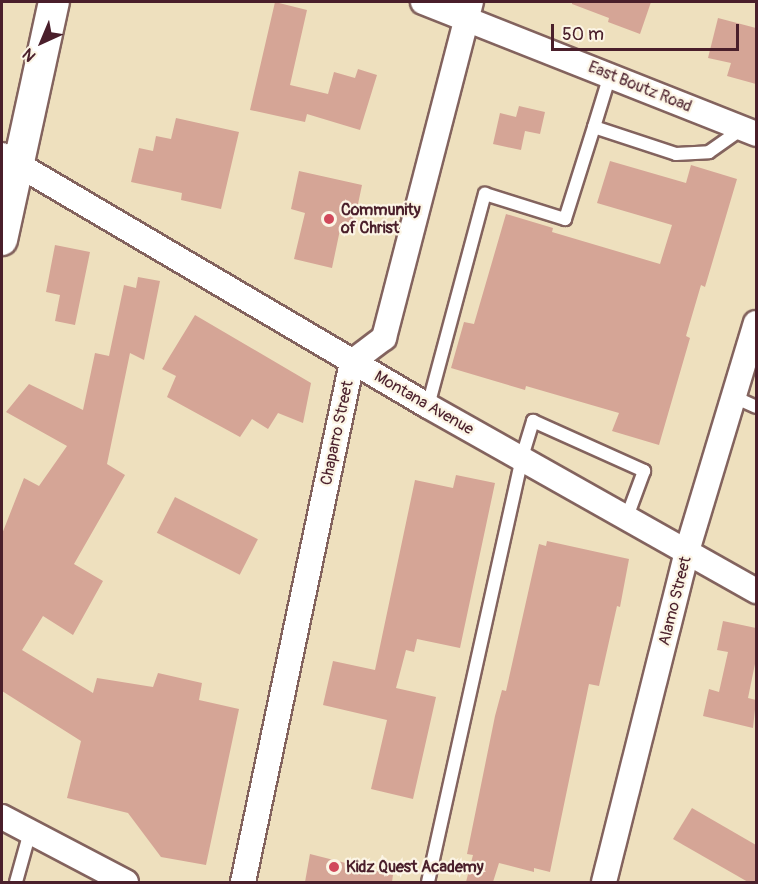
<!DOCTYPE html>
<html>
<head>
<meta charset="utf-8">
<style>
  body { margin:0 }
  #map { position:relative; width:758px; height:884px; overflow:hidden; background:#eee0be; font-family:Pangolin,sans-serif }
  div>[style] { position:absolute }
  .building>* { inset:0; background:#d5a596; transform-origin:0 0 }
  .roads { filter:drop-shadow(2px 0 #83635e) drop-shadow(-2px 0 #83635e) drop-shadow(0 2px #83635e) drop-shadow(0 -2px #83635e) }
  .service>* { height:12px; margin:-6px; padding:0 6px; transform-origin:6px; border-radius:6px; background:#fff }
  .minor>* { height:24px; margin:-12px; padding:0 12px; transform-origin:12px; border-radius:12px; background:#fff }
  .tertiary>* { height:30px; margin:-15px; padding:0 15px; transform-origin:15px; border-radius:15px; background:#fff }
  .dots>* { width:16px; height:16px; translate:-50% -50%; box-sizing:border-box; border:3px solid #fcf5e5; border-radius:50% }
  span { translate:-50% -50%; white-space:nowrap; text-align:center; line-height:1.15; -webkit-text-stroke:4.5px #fcf5e5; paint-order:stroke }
  .street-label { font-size:16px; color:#4a1f2b }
  .poi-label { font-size:16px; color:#4a1f2b; font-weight:700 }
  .left { translate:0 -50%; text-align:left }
  .frame { position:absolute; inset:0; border:3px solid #4a1f2b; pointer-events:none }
  .north { position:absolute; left:12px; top:12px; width:60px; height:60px; -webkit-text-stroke:4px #fcf5e5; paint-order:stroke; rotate:224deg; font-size:16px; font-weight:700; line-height:24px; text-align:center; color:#4a1f2b }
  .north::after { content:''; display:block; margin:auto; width:21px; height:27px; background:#4a1f2b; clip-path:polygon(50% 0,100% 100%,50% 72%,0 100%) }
  .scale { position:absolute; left:551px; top:24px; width:188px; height:27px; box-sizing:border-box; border:3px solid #4a1f2b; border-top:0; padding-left:8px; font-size:18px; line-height:21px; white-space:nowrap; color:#4a1f2b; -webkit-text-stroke:4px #fcf5e5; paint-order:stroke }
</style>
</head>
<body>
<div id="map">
  <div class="building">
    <i style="clip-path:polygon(275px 2px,307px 10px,290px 85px,328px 94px,334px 72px,355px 78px,358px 69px,377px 75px,360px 130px,307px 114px,305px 122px,250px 110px)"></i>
    <i style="clip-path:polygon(572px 2px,651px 2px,640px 34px,608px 22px,609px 18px,572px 4px)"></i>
    <i style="clip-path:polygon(718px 18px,756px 28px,756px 84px,727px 76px,731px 63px,708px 58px)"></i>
    <i style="clip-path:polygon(519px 106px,545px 112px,540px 134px,525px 131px,521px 150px,493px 144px,500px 113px,516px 117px)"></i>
    <i style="clip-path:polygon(176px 118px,239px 132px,221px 209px,181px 200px,182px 193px,131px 182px,139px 148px,153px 151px,156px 136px,171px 139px)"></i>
    <i style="clip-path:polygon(610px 161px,686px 183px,691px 165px,737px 179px,705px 287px,701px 285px,686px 336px,690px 338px,659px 445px,612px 431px,619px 413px,526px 386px,525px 390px,451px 368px,464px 322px,474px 324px,506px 214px,553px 228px,552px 232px,660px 264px,672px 225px,597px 203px)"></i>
    <i style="clip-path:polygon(299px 171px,362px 185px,353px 228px,341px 225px,332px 268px,294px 259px,305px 213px,291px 209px)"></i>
    <i style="clip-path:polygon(55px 245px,90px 252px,75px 325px,55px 321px,60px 295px,46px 292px)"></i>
    <i style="clip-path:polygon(138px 277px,160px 281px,144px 360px,130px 353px,107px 464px,125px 475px,74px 564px,103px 581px,73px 635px,43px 616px,22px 650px,93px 693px,97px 678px,153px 687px,158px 673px,202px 683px,199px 700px,239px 709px,206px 865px,161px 857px,128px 813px,67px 798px,81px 741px,2px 691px,2px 534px,24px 478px,39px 486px,67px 446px,6px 412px,29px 384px,83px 410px,95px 353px,109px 356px,124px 285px,136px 288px)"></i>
    <i style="clip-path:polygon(195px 315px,311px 383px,303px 423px,278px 413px,268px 429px,252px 419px,240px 437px,167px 397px,176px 376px,162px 369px)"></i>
    <i style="clip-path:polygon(456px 475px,495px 483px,460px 648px,417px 639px,414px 652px,406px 650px,396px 688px,436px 697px,413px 799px,371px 789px,387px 720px,323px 705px,333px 661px,375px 670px,415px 480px,453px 488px)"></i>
    <i style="left:175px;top:497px;width:93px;height:40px;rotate:27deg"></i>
    <i style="clip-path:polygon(547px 541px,629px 559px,620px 607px,617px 606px,599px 686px,589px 684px,550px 872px,534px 868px,534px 872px,499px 863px,493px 882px,466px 882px,473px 855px,467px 854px,495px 716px,502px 690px,506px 691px,539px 544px,546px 546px)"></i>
    <i style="clip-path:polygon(723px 621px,756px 628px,756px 659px,748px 698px,756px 700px,753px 728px,703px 716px,709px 689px,719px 692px,728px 652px,717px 650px)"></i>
    <i style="clip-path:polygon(692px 808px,756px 845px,756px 882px,748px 882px,673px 839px)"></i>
    <i style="clip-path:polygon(310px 854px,393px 875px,392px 882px,305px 882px)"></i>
  </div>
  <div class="roads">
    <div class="service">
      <i style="left:610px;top:75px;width:54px;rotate:107.1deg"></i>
      <i style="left:594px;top:127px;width:86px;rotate:18.2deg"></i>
      <i style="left:676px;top:154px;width:33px;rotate:-3deg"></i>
      <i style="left:709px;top:152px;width:42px;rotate:-35.2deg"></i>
      <i style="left:734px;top:397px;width:24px;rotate:24deg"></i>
      <i style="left:428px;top:406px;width:220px;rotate:-75deg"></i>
      <i style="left:485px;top:194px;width:84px;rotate:17.4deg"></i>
      <i style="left:565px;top:219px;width:96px;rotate:-72.5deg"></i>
      <i style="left:16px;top:882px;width:52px;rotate:-74.4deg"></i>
      <i style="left:428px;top:882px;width:435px;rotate:-77.5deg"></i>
      <i style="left:522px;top:457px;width:38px;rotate:-73deg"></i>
      <i style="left:533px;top:421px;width:122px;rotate:24.2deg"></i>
      <i style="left:644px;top:471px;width:49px;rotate:110.3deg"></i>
    </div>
    <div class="minor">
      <i style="left:423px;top:2px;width:358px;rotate:21.6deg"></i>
      <i style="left:2px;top:155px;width:494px;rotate:30.5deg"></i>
      <i style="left:428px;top:406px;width:377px;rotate:29.4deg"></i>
      <i style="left:2px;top:817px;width:140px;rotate:27.7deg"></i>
      <i style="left:243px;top:882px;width:531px;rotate:-78.16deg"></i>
      <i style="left:352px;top:362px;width:40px;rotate:-37deg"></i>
      <i style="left:384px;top:338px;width:347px;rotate:-75.5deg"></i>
      <i style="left:604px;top:882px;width:341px;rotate:-75.9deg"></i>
      <i style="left:687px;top:551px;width:238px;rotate:-73.2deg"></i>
    </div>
    <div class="tertiary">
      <i style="left:2px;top:240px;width:244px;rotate:-77.7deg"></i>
    </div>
  </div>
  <div class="dots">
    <i style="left:329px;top:219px;background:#d1495b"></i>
    <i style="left:334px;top:867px;background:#d1495b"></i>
  </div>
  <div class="street-label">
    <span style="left:640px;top:87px;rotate:22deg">East Boutz Road</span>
    <span style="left:424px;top:403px;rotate:30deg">Montana Avenue</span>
    <span style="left:337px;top:433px;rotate:-78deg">Chaparro Street</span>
    <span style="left:675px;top:601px;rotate:-76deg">Alamo Street</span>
  </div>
  <div class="poi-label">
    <span class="left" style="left:341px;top:219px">Community<br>of Christ</span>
    <span class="left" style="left:346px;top:867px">Kidz Quest Academy</span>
  </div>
  <div class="frame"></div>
  <div class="north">N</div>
  <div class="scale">50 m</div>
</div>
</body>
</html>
